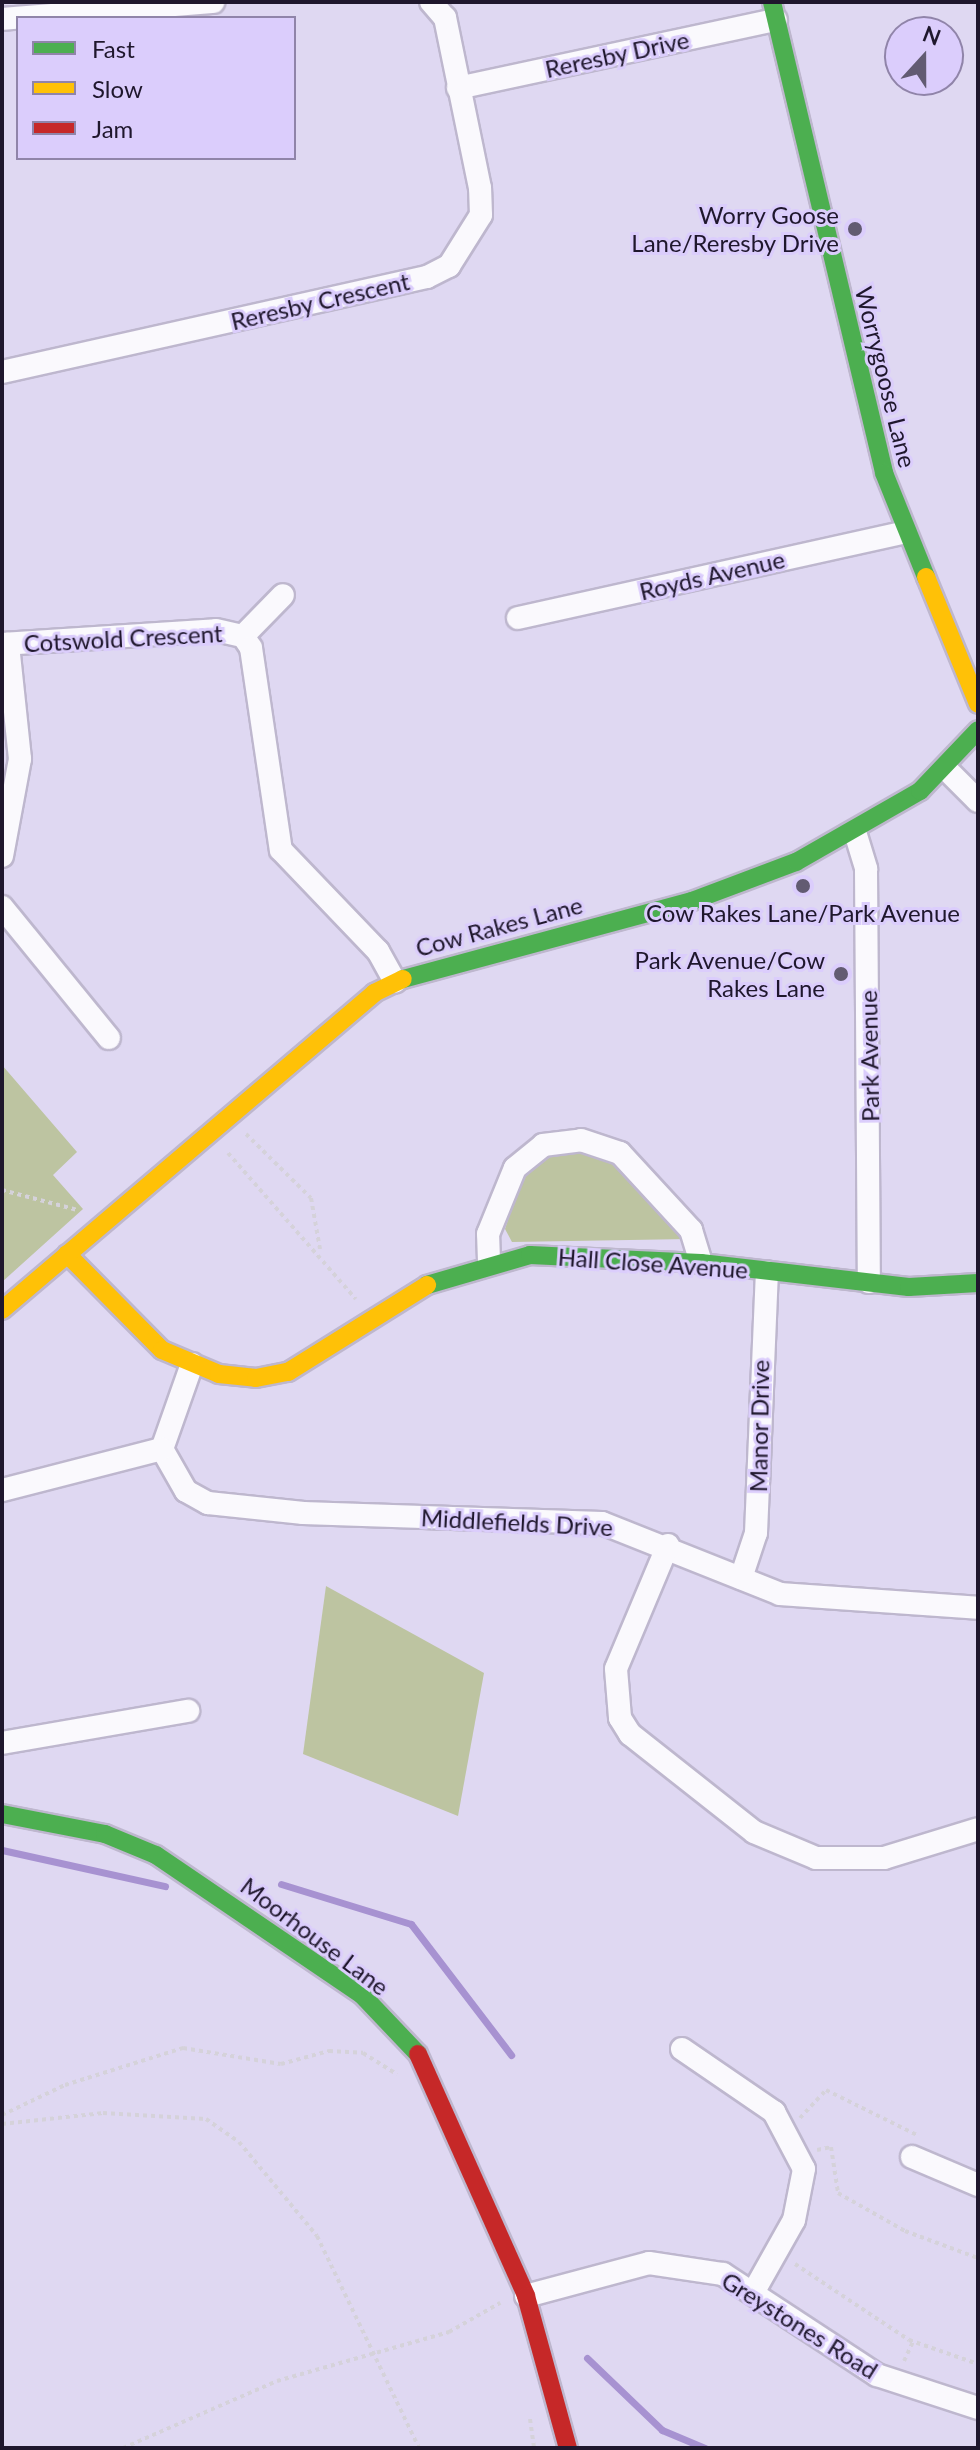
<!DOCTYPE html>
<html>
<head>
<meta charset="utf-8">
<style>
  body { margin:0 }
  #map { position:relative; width:980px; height:2450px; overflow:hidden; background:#dfd8f2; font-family:Lato,sans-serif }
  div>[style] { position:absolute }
  .green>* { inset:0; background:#bdc4a1 }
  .stream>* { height:7px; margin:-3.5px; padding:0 3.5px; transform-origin:3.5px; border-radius:3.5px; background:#a792d1 }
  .path>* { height:4px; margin-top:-2px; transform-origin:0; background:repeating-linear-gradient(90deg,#d5d2da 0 4px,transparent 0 8px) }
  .roads { filter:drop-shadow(2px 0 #beb7ce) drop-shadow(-2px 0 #beb7ce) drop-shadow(0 2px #beb7ce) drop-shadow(0 -2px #beb7ce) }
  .street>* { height:22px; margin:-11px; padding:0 11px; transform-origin:11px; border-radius:11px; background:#faf9fd }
  .fast>* { height:18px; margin:-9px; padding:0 9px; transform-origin:9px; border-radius:9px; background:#4caf50 }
  .slow>* { height:18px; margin:-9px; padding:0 9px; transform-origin:9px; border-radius:9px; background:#ffc107 }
  .jam>* { height:18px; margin:-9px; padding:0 9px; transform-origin:9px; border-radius:9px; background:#c62828 }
  .dots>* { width:22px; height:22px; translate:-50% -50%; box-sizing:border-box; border:4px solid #dbcdfc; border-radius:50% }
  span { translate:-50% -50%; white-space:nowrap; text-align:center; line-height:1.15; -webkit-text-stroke:6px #dbcdfc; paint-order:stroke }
  .street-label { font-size:24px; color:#1f172d }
  .poi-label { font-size:24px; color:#1f172d }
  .right { translate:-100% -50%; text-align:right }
  .frame { position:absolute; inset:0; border:4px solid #1f172d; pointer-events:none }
  .legend { position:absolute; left:16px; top:16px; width:280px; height:144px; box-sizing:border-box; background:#dbcdfc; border:2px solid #9084a9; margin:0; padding:10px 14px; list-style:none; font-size:24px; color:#1f172d }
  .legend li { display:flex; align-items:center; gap:16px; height:40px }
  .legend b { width:40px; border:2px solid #9084a9 }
  .north { position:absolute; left:884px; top:16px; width:80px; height:80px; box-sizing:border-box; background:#dbcdfc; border:2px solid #9084a9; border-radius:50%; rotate:21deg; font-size:22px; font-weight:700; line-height:32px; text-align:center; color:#1f172d }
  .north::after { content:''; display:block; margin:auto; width:28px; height:36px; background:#625b72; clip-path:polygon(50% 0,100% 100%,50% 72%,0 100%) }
</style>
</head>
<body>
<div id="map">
  <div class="green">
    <i style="clip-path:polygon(2px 1065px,77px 1152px,53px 1175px,83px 1209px,2px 1282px)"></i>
    <i style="clip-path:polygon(590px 1148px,612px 1159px,688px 1239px,512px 1242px,505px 1229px,523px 1173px,548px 1151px)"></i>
    <i style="clip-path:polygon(326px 1586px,484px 1673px,458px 1816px,303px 1754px)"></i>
  </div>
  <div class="stream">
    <i style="left:2px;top:1850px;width:167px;rotate:12.5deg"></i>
    <i style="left:281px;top:1884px;width:136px;rotate:17.1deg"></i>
    <i style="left:411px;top:1924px;width:165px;rotate:52.6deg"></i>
    <i style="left:587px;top:2358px;width:104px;rotate:43.8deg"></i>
    <i style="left:662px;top:2430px;width:47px;rotate:22.7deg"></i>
  </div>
  <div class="path">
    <i style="left:246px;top:1134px;width:91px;rotate:44.6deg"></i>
    <i style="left:311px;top:1198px;width:52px;rotate:80deg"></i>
    <i style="left:228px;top:1153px;width:194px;rotate:48.8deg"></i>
    <i style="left:2px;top:1190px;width:78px;rotate:14.9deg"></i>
    <i style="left:2px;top:2115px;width:70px;rotate:-25.5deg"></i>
    <i style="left:65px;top:2085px;width:124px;rotate:-17.4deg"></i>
    <i style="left:183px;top:2048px;width:99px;rotate:9.3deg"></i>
    <i style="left:281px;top:2064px;width:50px;rotate:-15.2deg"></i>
    <i style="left:329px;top:2051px;width:34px;rotate:3deg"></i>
    <i style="left:363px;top:2053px;width:40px;rotate:32deg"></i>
    <i style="left:800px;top:2118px;width:38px;rotate:-47deg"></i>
    <i style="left:826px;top:2090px;width:102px;rotate:26.3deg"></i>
    <i style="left:2px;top:2124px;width:102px;rotate:-6.2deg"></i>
    <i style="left:103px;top:2113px;width:103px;rotate:3.3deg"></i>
    <i style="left:206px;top:2119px;width:40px;rotate:34.9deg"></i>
    <i style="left:239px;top:2142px;width:122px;rotate:50.3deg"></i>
    <i style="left:317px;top:2236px;width:235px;rotate:64.3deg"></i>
    <i style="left:817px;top:2150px;width:14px;rotate:-12deg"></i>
    <i style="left:831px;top:2147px;width:47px;rotate:81.3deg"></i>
    <i style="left:838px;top:2193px;width:77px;rotate:29.6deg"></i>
    <i style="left:905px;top:2231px;width:78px;rotate:20.3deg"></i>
    <i style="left:795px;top:2264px;width:137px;rotate:33.7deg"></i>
    <i style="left:909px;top:2340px;width:73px;rotate:19.2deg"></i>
    <i style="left:904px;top:2361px;width:21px;rotate:-65deg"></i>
    <i style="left:530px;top:2419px;width:29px;rotate:82deg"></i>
    <i style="left:123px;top:2448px;width:168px;rotate:-23.5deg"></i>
    <i style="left:277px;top:2381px;width:179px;rotate:-15.9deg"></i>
    <i style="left:449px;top:2332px;width:59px;rotate:-29.6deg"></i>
  </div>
  <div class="roads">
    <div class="street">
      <i style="left:2px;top:19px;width:212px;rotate:-4.6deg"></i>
      <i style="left:458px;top:88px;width:325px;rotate:-12.1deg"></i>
      <i style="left:2px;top:372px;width:435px;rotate:-12.6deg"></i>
      <i style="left:427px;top:277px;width:25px;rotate:-27deg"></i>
      <i style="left:449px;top:266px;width:60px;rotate:-57.9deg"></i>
      <i style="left:481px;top:215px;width:27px;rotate:-92deg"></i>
      <i style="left:480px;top:188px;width:174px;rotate:-101.6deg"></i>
      <i style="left:445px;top:18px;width:21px;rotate:-131deg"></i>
      <i style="left:518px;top:618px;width:396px;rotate:-12.5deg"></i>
      <i style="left:243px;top:636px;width:57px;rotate:-45.7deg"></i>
      <i style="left:2px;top:644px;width:214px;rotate:-3.7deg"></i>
      <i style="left:216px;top:630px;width:28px;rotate:13deg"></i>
      <i style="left:243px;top:636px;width:14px;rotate:56deg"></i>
      <i style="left:251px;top:648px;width:204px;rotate:81.6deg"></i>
      <i style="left:281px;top:850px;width:140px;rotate:46.2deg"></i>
      <i style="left:378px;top:951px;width:35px;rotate:61deg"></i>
      <i style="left:946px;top:769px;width:45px;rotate:45deg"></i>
      <i style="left:855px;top:832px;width:39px;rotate:73deg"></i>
      <i style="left:866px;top:869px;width:413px;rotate:89.6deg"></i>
      <i style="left:2px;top:856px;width:99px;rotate:-79.5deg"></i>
      <i style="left:20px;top:759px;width:116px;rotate:-96deg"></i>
      <i style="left:2px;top:907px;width:169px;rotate:50.8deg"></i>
      <i style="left:489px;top:1261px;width:27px;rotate:-92deg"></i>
      <i style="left:488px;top:1234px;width:71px;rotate:-67.8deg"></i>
      <i style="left:515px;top:1168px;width:36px;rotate:-39deg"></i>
      <i style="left:543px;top:1145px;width:38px;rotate:-7deg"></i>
      <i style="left:581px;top:1140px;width:41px;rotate:18.4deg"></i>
      <i style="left:620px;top:1153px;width:105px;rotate:47.3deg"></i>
      <i style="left:691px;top:1230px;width:34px;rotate:73deg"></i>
      <i style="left:192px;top:1364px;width:90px;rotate:109.4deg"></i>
      <i style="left:162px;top:1449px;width:48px;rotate:60.3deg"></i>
      <i style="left:186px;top:1491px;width:25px;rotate:29deg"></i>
      <i style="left:208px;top:1503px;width:96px;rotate:6deg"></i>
      <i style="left:303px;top:1513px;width:299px;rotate:1.9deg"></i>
      <i style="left:602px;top:1523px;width:192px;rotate:21.7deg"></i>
      <i style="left:780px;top:1594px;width:198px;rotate:4deg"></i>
      <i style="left:2px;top:1490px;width:165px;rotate:-14.4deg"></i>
      <i style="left:668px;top:1545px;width:134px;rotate:112.8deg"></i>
      <i style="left:616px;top:1669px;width:49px;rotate:85.3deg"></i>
      <i style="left:620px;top:1718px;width:19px;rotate:58deg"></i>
      <i style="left:630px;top:1734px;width:158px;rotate:38.3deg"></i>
      <i style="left:754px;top:1832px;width:67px;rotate:22.8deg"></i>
      <i style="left:816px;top:1858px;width:68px"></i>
      <i style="left:884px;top:1858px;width:98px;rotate:-17.1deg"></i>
      <i style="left:741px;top:1578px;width:47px;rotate:-71.6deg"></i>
      <i style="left:756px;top:1533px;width:261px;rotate:-87.6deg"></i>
      <i style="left:2px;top:1743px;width:189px;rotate:-9.8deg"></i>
      <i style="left:682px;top:2049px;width:112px;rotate:34.4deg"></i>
      <i style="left:774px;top:2112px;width:64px;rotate:62.2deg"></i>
      <i style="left:804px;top:2169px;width:52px;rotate:101.1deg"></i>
      <i style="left:794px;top:2220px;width:81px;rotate:119.4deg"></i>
      <i style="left:912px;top:2157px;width:72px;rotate:23deg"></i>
      <i style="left:526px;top:2296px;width:127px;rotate:-15deg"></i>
      <i style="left:649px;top:2263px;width:75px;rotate:8.5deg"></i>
      <i style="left:723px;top:2274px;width:184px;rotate:33.3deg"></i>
      <i style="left:877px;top:2375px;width:106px;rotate:18.1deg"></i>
    </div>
    <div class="fast">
      <i style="left:772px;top:2px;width:484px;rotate:76.6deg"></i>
      <i style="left:884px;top:473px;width:112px;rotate:68deg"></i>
      <i style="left:403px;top:979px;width:299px;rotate:-15.1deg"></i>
      <i style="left:692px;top:901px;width:111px;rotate:-20.6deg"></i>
      <i style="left:796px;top:862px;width:143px;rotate:-29.8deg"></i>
      <i style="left:920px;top:791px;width:84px;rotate:-46.4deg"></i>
      <i style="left:427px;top:1285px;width:107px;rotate:-16.2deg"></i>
      <i style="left:530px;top:1255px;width:171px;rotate:2.7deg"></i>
      <i style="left:701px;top:1263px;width:209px;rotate:6.6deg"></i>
      <i style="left:909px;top:1287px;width:69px;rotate:-3.3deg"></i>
      <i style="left:2px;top:1814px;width:105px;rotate:11deg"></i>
      <i style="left:105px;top:1834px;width:55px;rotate:22.4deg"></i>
      <i style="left:156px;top:1855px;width:249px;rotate:34.2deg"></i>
      <i style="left:362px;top:1995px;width:81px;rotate:46.5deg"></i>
    </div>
    <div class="slow">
      <i style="left:926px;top:577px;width:137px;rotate:67.7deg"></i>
      <i style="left:67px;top:1254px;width:135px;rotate:45.3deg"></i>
      <i style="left:162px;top:1350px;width:62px;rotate:22.8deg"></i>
      <i style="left:219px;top:1374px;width:37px;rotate:6deg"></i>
      <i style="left:256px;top:1378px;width:33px;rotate:-11deg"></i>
      <i style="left:288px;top:1372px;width:164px;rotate:-32deg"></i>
      <i style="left:2px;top:1310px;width:489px;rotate:-40.4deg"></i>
      <i style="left:374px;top:993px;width:32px;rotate:-26deg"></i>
    </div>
    <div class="jam">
      <i style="left:418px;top:2054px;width:265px;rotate:65.9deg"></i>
      <i style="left:526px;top:2296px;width:158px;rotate:74.6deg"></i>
    </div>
  </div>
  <div class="dots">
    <i style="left:855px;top:229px;background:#625b72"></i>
    <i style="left:803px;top:886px;background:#625b72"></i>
    <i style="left:841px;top:974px;background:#625b72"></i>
  </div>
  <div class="street-label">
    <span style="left:617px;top:54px;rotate:-12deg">Reresby Drive</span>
    <span style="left:320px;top:301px;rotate:-13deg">Reresby Crescent</span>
    <span style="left:886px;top:377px;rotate:76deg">Worrygoose Lane</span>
    <span style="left:712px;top:575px;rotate:-13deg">Royds Avenue</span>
    <span style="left:123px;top:638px;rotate:-3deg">Cotswold Crescent</span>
    <span style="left:499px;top:926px;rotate:-15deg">Cow Rakes Lane</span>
    <span style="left:869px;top:1056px;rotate:-91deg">Park Avenue</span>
    <span style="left:653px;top:1263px;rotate:4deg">Hall Close Avenue</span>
    <span style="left:759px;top:1426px;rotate:-89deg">Manor Drive</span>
    <span style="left:517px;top:1522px;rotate:3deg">Middlefields Drive</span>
    <span style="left:315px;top:1936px;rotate:37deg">Moorhouse Lane</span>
    <span style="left:800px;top:2325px;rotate:32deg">Greystones Road</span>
  </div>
  <div class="poi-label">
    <span class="right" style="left:839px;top:229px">Worry Goose<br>Lane/Reresby Drive</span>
    <span style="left:803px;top:913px">Cow Rakes Lane/Park Avenue</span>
    <span class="right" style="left:825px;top:974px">Park Avenue/Cow<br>Rakes Lane</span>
  </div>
  <div class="frame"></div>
  <ul class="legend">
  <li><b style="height:10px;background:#4caf50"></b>Fast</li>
  <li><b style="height:10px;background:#ffc107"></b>Slow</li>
  <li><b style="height:10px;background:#c62828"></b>Jam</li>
  </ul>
  <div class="north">N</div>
</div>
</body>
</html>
